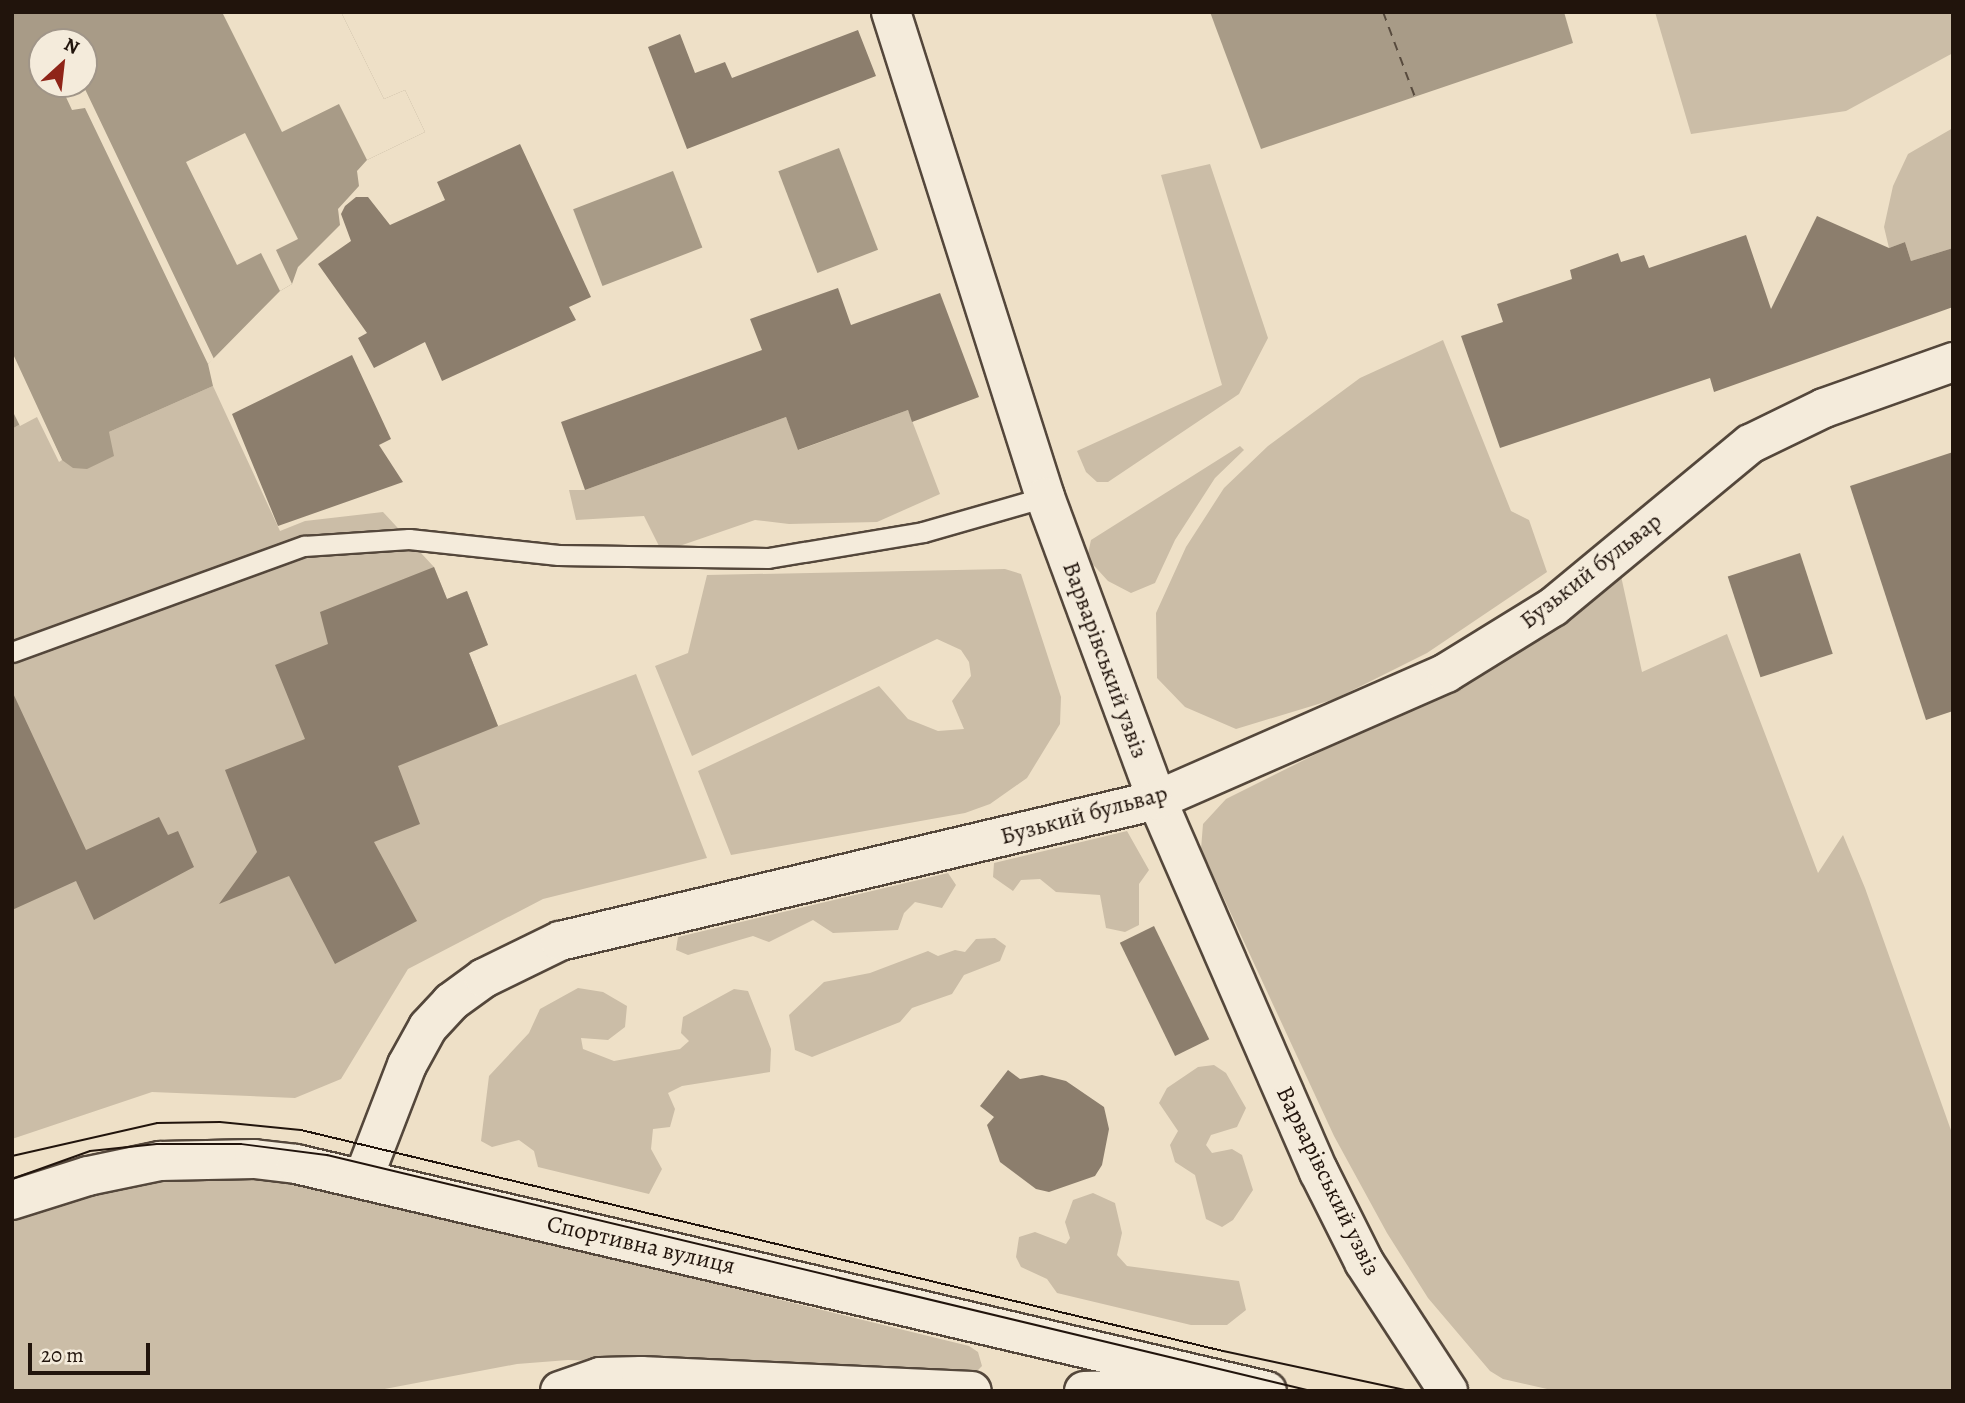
<!DOCTYPE html>
<html>
<head>
<meta charset="utf-8">
<style>
  body { margin:0 }
  #map { position:relative; width:1965px; height:1403px; overflow:hidden; background:#eee0c7; font-family:Alegreya,serif }
  div>[style] { position:absolute }
  .green>* { inset:0; background:#cbbda7 }
  .water>* { inset:0; background:#a89b87; transform-origin:0 0 }
  .pier>* { inset:0; background:#eee0c7 }
  .ferry>* { height:2px; margin-top:-1px; transform-origin:0; background:repeating-linear-gradient(90deg,#574a3d 0 9px,transparent 0 16px) }
  .building>* { inset:0; background:#8c7e6d; transform-origin:0 0 }
  .roads { filter:drop-shadow(2px 0 #54473b) drop-shadow(-2px 0 #54473b) drop-shadow(0 2px #54473b) drop-shadow(0 -2px #54473b) }
  .lane>* { height:19px; margin:-9.5px; padding:0 9.5px; transform-origin:9.5px; border-radius:9.5px; background:#f4ebdb }
  .street>* { height:38px; margin:-19px; padding:0 19px; transform-origin:19px; border-radius:19px; background:#f4ebdb }
  .secondary>* { height:38px; margin:-19px; padding:0 19px; transform-origin:19px; border-radius:19px; background:#f4ebdb }
  .tram>* { height:2px; margin:-1px; padding:0 1px; transform-origin:1px; border-radius:1px; background:#21140c }
  span { translate:-50% -50%; white-space:nowrap; text-align:center; line-height:1.15; -webkit-text-stroke:7px #f4ebdb; paint-order:stroke }
  .street-label { font-size:24px; color:#21140c }
  .frame { position:absolute; inset:0; border:14px solid #21140c; pointer-events:none }
  .north { position:absolute; left:28px; top:28px; width:70px; height:70px; box-sizing:border-box; background:#f4ebdb; border:2px solid #a09588; border-radius:50%; rotate:27deg; font-size:19px; font-weight:700; line-height:28px; text-align:center; color:#21140c }
  .north::after { content:''; display:block; margin:auto; width:24px; height:32px; background:#8f2418; clip-path:polygon(50% 0,100% 100%,50% 72%,0 100%) }
  .scale { position:absolute; left:28px; top:1343px; width:122px; height:32px; box-sizing:border-box; border:4px solid #21140c; border-top:0; padding-left:9px; font-size:21px; line-height:24px; white-space:nowrap; color:#21140c; -webkit-text-stroke:5px #f4ebdb; paint-order:stroke }
</style>
</head>
<body>
<div id="map">
  <div class="green">
    <i style="clip-path:polygon(1655px 12px,1953px 12px,1953px 53px,1846px 111px,1691px 134px)"></i>
    <i style="clip-path:polygon(1953px 128px,1953px 248px,1911px 261px,1905px 242px,1889px 248px,1884px 227px,1893px 186px,1908px 154px)"></i>
    <i style="clip-path:polygon(1210px 164px,1268px 338px,1239px 394px,1108px 482px,1097px 482px,1086px 472px,1077px 451px,1222px 385px,1161px 175px)"></i>
    <i style="clip-path:polygon(1443px 340px,1511px 511px,1529px 520px,1547px 572px,1427px 653px,1335px 699px,1236px 729px,1185px 707px,1157px 678px,1156px 613px,1186px 547px,1224px 488px,1268px 446px,1360px 378px)"></i>
    <i style="clip-path:polygon(213px 386px,280px 531px,305px 521px,383px 512px,434px 567px,447px 599px,467px 591px,488px 645px,469px 653px,498px 726px,636px 674px,707px 858px,543px 899px,408px 969px,341px 1079px,295px 1098px,152px 1092px,12px 1139px,12px 429px,39px 413px,109px 432px)"></i>
    <i style="clip-path:polygon(908px 410px,940px 494px,877px 522px,789px 524px,755px 520px,662px 552px,644px 516px,576px 520px,569px 490px,585px 490px,786px 417px,799px 450px)"></i>
    <i style="clip-path:polygon(1240px 446px,1244px 450px,1215px 478px,1175px 540px,1155px 583px,1131px 593px,1108px 581px,1087px 558px,1091px 540px)"></i>
    <i style="clip-path:polygon(1005px 569px,1021px 574px,1061px 697px,1060px 724px,1027px 778px,990px 804px,965px 813px,731px 855px,698px 771px,879px 686px,908px 719px,938px 731px,964px 729px,952px 701px,971px 676px,969px 662px,961px 650px,937px 639px,692px 756px,655px 666px,688px 653px,707px 575px)"></i>
    <i style="clip-path:polygon(1621px 576px,1642px 672px,1727px 634px,1818px 873px,1843px 835px,1865px 888px,1953px 1136px,1953px 1391px,1556px 1391px,1503px 1379px,1490px 1371px,1428px 1298px,1387px 1233px,1334px 1136px,1201px 849px,1203px 824px,1226px 799px,1450px 687px,1537px 637px)"></i>
    <i style="clip-path:polygon(1127px 831px,1149px 870px,1139px 884px,1139px 925px,1125px 932px,1106px 928px,1100px 895px,1056px 892px,1040px 879px,1021px 880px,1013px 891px,993px 877px,994px 863px)"></i>
    <i style="clip-path:polygon(948px 873px,956px 885px,942px 908px,915px 902px,904px 913px,898px 930px,833px 933px,813px 920px,769px 942px,753px 936px,688px 955px,676px 950px,678px 937px)"></i>
    <i style="clip-path:polygon(995px 938px,1006px 946px,1000px 961px,964px 975px,952px 994px,912px 1008px,900px 1022px,812px 1057px,795px 1050px,789px 1015px,824px 982px,870px 973px,928px 951px,938px 956px,955px 950px,965px 952px,976px 939px)"></i>
    <i style="clip-path:polygon(578px 988px,603px 992px,627px 1006px,625px 1027px,608px 1040px,581px 1038px,583px 1049px,614px 1061px,680px 1049px,689px 1041px,681px 1033px,683px 1017px,734px 989px,748px 991px,771px 1049px,770px 1072px,682px 1086px,668px 1093px,675px 1109px,670px 1127px,653px 1129px,651px 1149px,662px 1169px,649px 1194px,538px 1167px,534px 1151px,519px 1140px,492px 1147px,481px 1141px,489px 1076px,529px 1033px,540px 1009px)"></i>
    <i style="clip-path:polygon(1214px 1065px,1226px 1073px,1246px 1108px,1237px 1127px,1211px 1135px,1206px 1145px,1212px 1153px,1232px 1149px,1242px 1155px,1253px 1190px,1233px 1220px,1222px 1227px,1206px 1219px,1195px 1175px,1175px 1162px,1170px 1145px,1178px 1131px,1159px 1103px,1167px 1088px,1198px 1067px)"></i>
    <i style="clip-path:polygon(217px 1173px,287px 1179px,969px 1346px,978px 1352px,982px 1366px,972px 1376px,568px 1360px,517px 1364px,374px 1391px,12px 1391px,12px 1220px,157px 1177px)"></i>
    <i style="clip-path:polygon(1093px 1193px,1115px 1203px,1122px 1233px,1117px 1255px,1127px 1266px,1239px 1281px,1246px 1310px,1227px 1325px,1191px 1325px,1057px 1293px,1047px 1279px,1021px 1267px,1016px 1257px,1019px 1237px,1035px 1232px,1066px 1244px,1070px 1238px,1065px 1222px,1073px 1200px)"></i>
  </div>
  <div class="water">
    <i style="clip-path:polygon(evenodd,12px 12px,341px 12px,384px 99px,405px 90px,425px 132px,367px 160px,357px 171px,359px 186px,338px 209px,340px 225px,298px 267px,292px 284px,280px 291px,208px 364px,213px 386px,109px 432px,114px 456px,87px 469px,73px 468px,62px 460px,39px 413px,12px 429px,12px 12px,42px 42px,84px 42px,84px 84px,42px 84px,42px 42px)"></i>
    <i style="clip-path:polygon(1210px 12px,1564px 12px,1573px 43px,1261px 149px)"></i>
    <i style="left:839px;top:148px;width:109px;height:65px;rotate:69deg"></i>
    <i style="left:673px;top:171px;width:82px;height:107px;rotate:69deg"></i>
  </div>
  <div class="pier">
    <i style="clip-path:polygon(222px 12px,341px 12px,384px 99px,405px 90px,425px 132px,367px 160px,339px 104px,282px 132px)"></i>
    <i style="clip-path:polygon(84px 87px,214px 359px,208px 364px,85px 108px,72px 110px,65px 95px)"></i>
    <i style="clip-path:polygon(245px 133px,298px 239px,276px 250px,292px 284px,280px 291px,261px 253px,237px 265px,186px 162px)"></i>
    <i style="clip-path:polygon(13px 354px,62px 460px,59px 462px,37px 417px,20px 426px,12px 410px)"></i>
  </div>
  <div class="ferry">
    <i style="left:1383px;top:12px;width:91px;rotate:69.4deg"></i>
  </div>
  <div class="building">
    <i style="clip-path:polygon(858px 30px,876px 76px,687px 149px,648px 47px,680px 34px,695px 73px,725px 62px,732px 78px)"></i>
    <i style="clip-path:polygon(520px 144px,591px 297px,569px 307px,576px 320px,442px 381px,425px 342px,374px 368px,358px 338px,367px 333px,318px 264px,351px 241px,341px 214px,345px 206px,356px 197px,368px 197px,390px 225px,445px 200px,437px 182px)"></i>
    <i style="clip-path:polygon(1817px 216px,1889px 248px,1905px 242px,1911px 261px,1953px 248px,1953px 307px,1714px 392px,1710px 378px,1500px 448px,1461px 336px,1503px 322px,1497px 304px,1572px 279px,1570px 270px,1618px 253px,1621px 262px,1644px 255px,1649px 268px,1746px 235px,1771px 309px)"></i>
    <i style="clip-path:polygon(838px 288px,851px 325px,940px 293px,979px 397px,912px 422px,908px 410px,798px 450px,786px 417px,585px 490px,561px 422px,762px 350px,750px 319px)"></i>
    <i style="clip-path:polygon(352px 355px,391px 439px,379px 445px,403px 482px,278px 526px,232px 414px)"></i>
    <i style="clip-path:polygon(1953px 452px,1953px 711px,1926px 720px,1850px 486px)"></i>
    <i style="left:1800px;top:553px;width:106px;height:76px;rotate:72deg"></i>
    <i style="clip-path:polygon(434px 567px,447px 599px,467px 591px,488px 645px,469px 653px,498px 726px,398px 766px,420px 824px,374px 842px,417px 921px,335px 964px,289px 876px,219px 904px,257px 852px,225px 770px,305px 739px,275px 665px,328px 644px,320px 612px)"></i>
    <i style="clip-path:polygon(12px 691px,86px 850px,159px 817px,168px 835px,178px 831px,194px 867px,94px 920px,76px 881px,12px 910px)"></i>
    <i style="left:1154px;top:926px;width:126px;height:38px;rotate:64deg"></i>
    <i style="clip-path:polygon(1008px 1070px,1020px 1079px,1042px 1075px,1066px 1081px,1104px 1107px,1109px 1129px,1102px 1165px,1095px 1176px,1049px 1192px,1036px 1189px,1000px 1162px,987px 1125px,994px 1117px,980px 1106px)"></i>
  </div>
  <div class="roads">
    <div class="lane">
      <i style="left:12px;top:652px;width:311px;rotate:-20deg"></i>
      <i style="left:304px;top:546px;width:105px;rotate:-3.8deg"></i>
      <i style="left:409px;top:539px;width:150px;rotate:6.1deg"></i>
      <i style="left:558px;top:555px;width:210px;rotate:0.8deg"></i>
      <i style="left:768px;top:558px;width:157px;rotate:-9.5deg"></i>
      <i style="left:923px;top:532px;width:127px;rotate:-16deg"></i>
    </div>
    <div class="street">
      <i style="left:891px;top:12px;width:509px;rotate:72.38deg"></i>
      <i style="left:1045px;top:497px;width:323px;rotate:69.7deg"></i>
      <i style="left:1157px;top:800px;width:406px;rotate:66.5deg"></i>
      <i style="left:1319px;top:1172px;width:101px;rotate:63.4deg"></i>
      <i style="left:1364px;top:1262px;width:154px;rotate:56.9deg"></i>
      <i style="left:363px;top:1179px;width:122px;rotate:-68.9deg"></i>
      <i style="left:407px;top:1065px;width:43px;rotate:-61.1deg"></i>
      <i style="left:428px;top:1027px;width:34px;rotate:-47deg"></i>
      <i style="left:451px;top:1002px;width:41px;rotate:-36deg"></i>
      <i style="left:484px;top:978px;width:85px;rotate:-26deg"></i>
      <i style="left:560px;top:941px;width:613px;rotate:-13.29deg"></i>
      <i style="left:1157px;top:800px;width:316px;rotate:-23.7deg"></i>
      <i style="left:1446px;top:673px;width:126px;rotate:-31.7deg"></i>
      <i style="left:1553px;top:607px;width:256px;rotate:-39.6deg"></i>
      <i style="left:1750px;top:444px;width:82px;rotate:-25.9deg"></i>
      <i style="left:1824px;top:408px;width:137px;rotate:-19.6deg"></i>
      <i style="left:560px;top:1391px;width:42px;rotate:-19.3deg"></i>
      <i style="left:600px;top:1377px;width:41px;rotate:-1.4deg"></i>
      <i style="left:641px;top:1376px;width:331px;rotate:2.6deg"></i>
      <i style="left:1084px;top:1391px;width:141px;rotate:-1.6deg"></i>
    </div>
    <div class="secondary">
      <i style="left:12px;top:1200px;width:80px;rotate:-17.5deg"></i>
      <i style="left:88px;top:1176px;width:74px;rotate:-11.8deg"></i>
      <i style="left:160px;top:1161px;width:94px;rotate:-1.2deg"></i>
      <i style="left:254px;top:1159px;width:42px;rotate:6.8deg"></i>
      <i style="left:296px;top:1164px;width:997px;rotate:13.16deg"></i>
    </div>
  </div>
  <div class="tram">
    <i style="left:12px;top:1156px;width:149px;rotate:-12.8deg"></i>
    <i style="left:157px;top:1123px;width:63px;rotate:-0.9deg"></i>
    <i style="left:220px;top:1122px;width:81px;rotate:5.6deg"></i>
    <i style="left:301px;top:1130px;width:948px;rotate:13.48deg"></i>
    <i style="left:1223px;top:1351px;width:190px;rotate:12.1deg"></i>
    <i style="left:12px;top:1179px;width:83px;rotate:-19.7deg"></i>
    <i style="left:90px;top:1151px;width:67px;rotate:-6deg"></i>
    <i style="left:157px;top:1144px;width:84px"></i>
    <i style="left:241px;top:1144px;width:87px;rotate:7.3deg"></i>
    <i style="left:327px;top:1155px;width:1012px;rotate:13.49deg"></i>
  </div>
  <div class="street-label">
    <span style="left:1591px;top:571px;rotate:-38deg">Бузький бульвар</span>
    <span style="left:1105px;top:660px;rotate:70deg">Варварівський узвіз</span>
    <span style="left:1084px;top:815px;rotate:-15deg">Бузький бульвар</span>
    <span style="left:1328px;top:1181px;rotate:64deg">Варварівський узвіз</span>
    <span style="left:641px;top:1245px;rotate:13deg">Спортивна вулиця</span>
  </div>
  <div class="frame"></div>
  <div class="north">N</div>
  <div class="scale">20 m</div>
</div>
</body>
</html>
